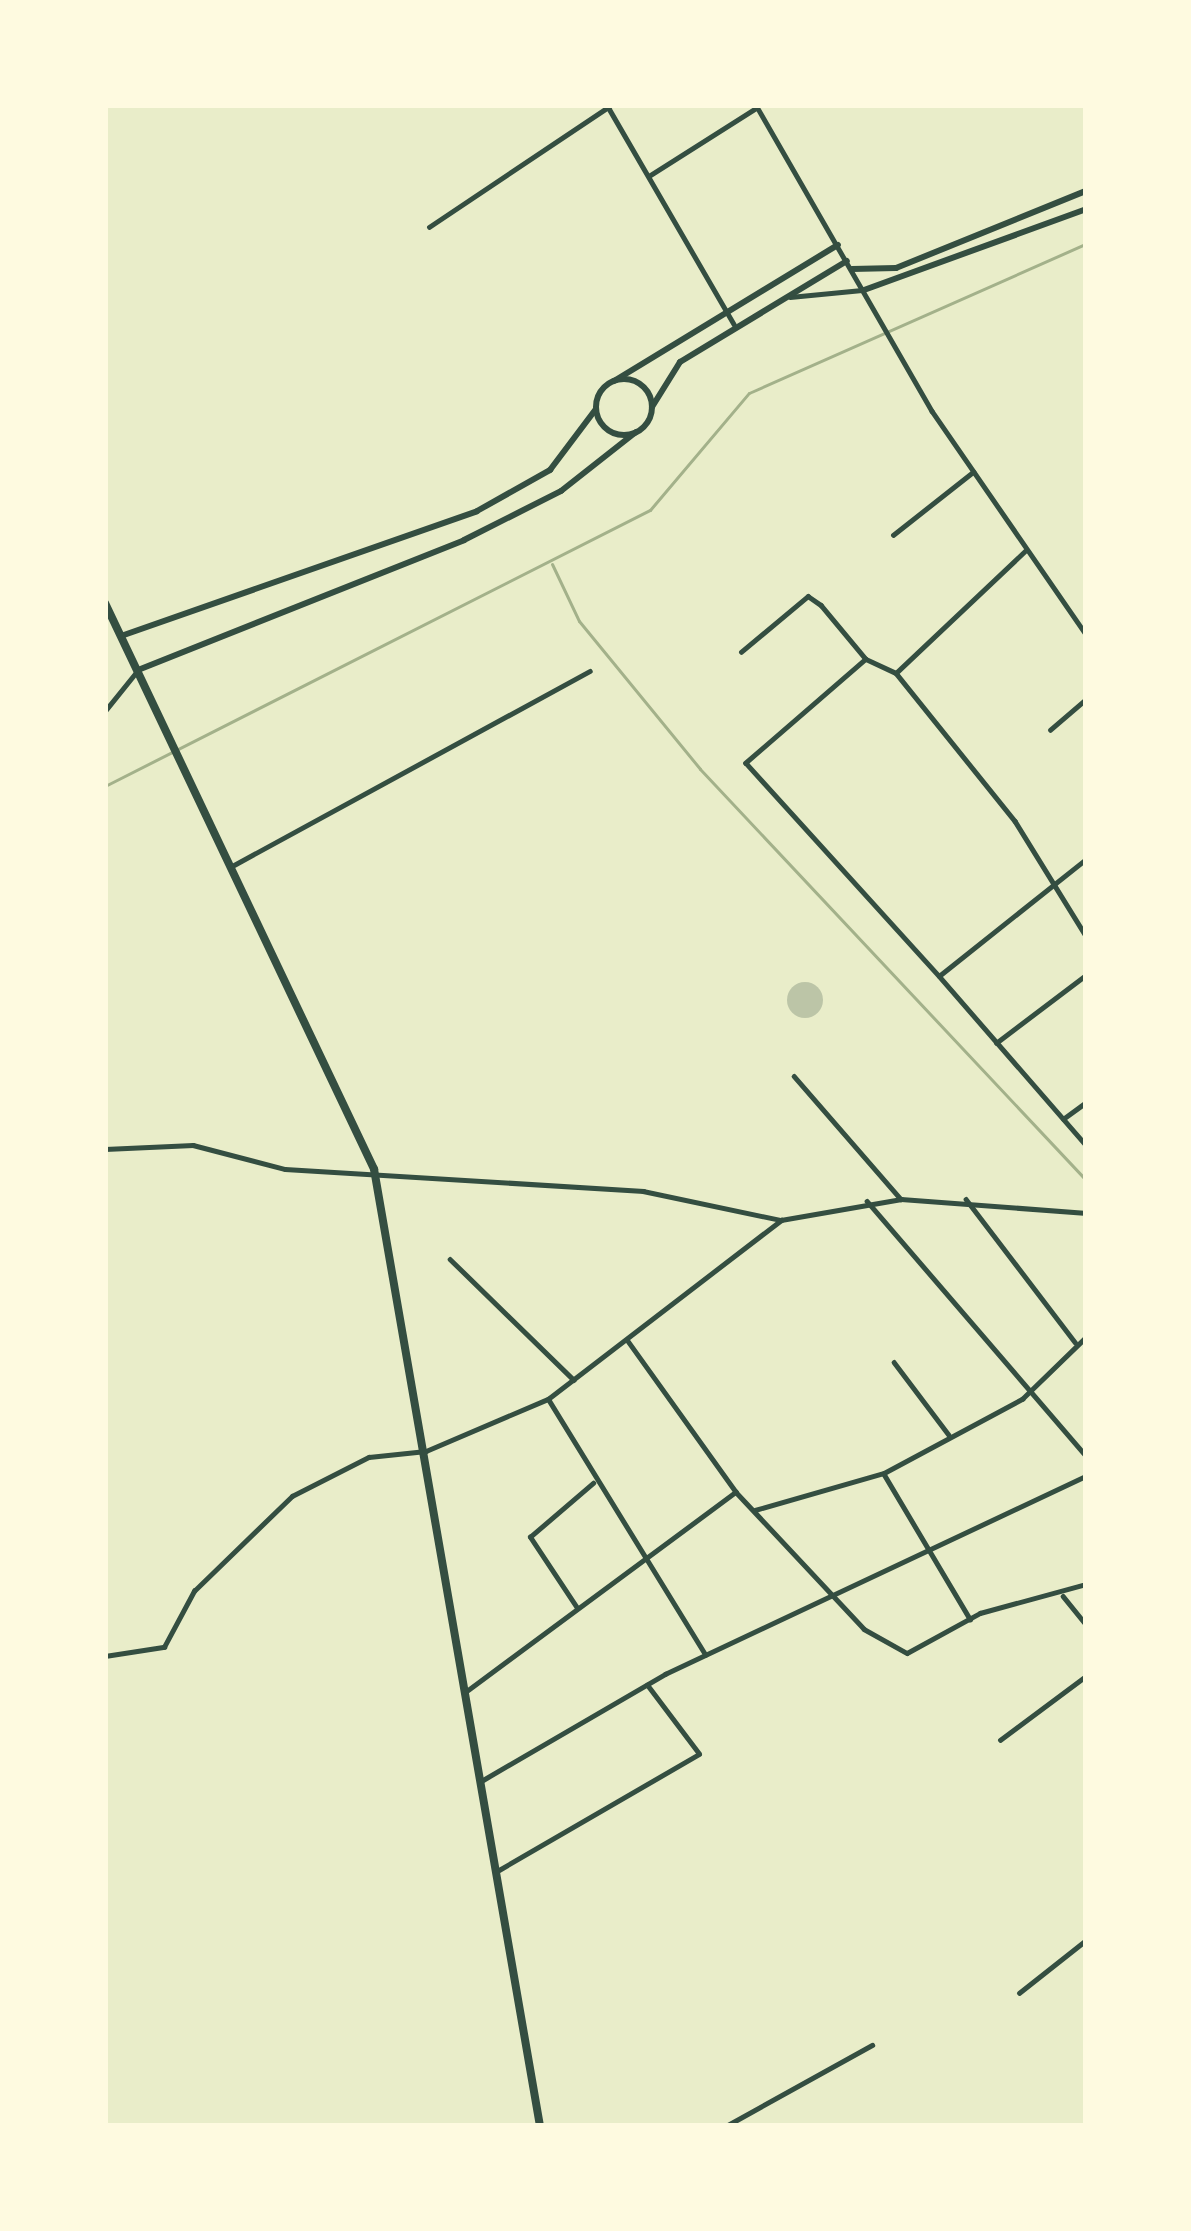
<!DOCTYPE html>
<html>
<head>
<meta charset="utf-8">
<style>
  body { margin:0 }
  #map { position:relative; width:1191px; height:2231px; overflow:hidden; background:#e9edc9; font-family:Barlow,sans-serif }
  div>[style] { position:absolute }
  .stream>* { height:3px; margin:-1.5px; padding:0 1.5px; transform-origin:1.5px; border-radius:1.5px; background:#a3b18a }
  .building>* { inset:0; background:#bcc5a7 }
  .round { border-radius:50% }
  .minor>* { height:4.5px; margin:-2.25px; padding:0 2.25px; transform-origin:2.25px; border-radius:2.25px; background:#344e41 }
  .tertiary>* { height:6px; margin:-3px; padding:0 3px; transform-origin:3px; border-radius:3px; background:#344e41 }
  .tertiary>.ring { margin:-3px; padding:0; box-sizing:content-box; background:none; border:6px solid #344e41; border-radius:50% }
  .secondary>* { height:8px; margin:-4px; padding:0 4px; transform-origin:4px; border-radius:4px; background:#344e41 }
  span { translate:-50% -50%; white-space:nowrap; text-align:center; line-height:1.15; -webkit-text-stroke:10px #fefae0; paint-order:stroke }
  .frame { position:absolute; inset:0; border:108px solid #fefae0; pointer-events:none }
</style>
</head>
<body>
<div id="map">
  <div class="stream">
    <i style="left:552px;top:564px;width:63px;rotate:64.7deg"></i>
    <i style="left:579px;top:621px;width:191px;rotate:50.7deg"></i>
    <i style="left:700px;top:769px;width:564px;rotate:46.8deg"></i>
    <i style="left:105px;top:786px;width:611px;rotate:-26.86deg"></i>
    <i style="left:650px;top:510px;width:153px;rotate:-49.8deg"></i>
    <i style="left:749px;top:393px;width:368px;rotate:-23.9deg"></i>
  </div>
  <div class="building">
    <i class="round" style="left:787px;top:982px;width:36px;height:36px"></i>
  </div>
  <div class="minor">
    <i style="left:607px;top:105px;width:253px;rotate:59.9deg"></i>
    <i style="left:756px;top:105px;width:353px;rotate:60.1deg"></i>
    <i style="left:932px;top:411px;width:271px;rotate:55.4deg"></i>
    <i style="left:649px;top:176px;width:127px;rotate:-32.4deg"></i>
    <i style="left:429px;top:227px;width:219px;rotate:-33.8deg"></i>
    <i style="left:790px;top:297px;width:72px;rotate:-5.6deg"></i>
    <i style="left:893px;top:535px;width:102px;rotate:-38.2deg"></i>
    <i style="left:741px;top:652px;width:87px;rotate:-39.9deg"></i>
    <i style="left:808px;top:596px;width:16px;rotate:35deg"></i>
    <i style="left:821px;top:605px;width:70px;rotate:50.2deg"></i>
    <i style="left:866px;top:659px;width:33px;rotate:25deg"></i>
    <i style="left:896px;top:673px;width:190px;rotate:51.2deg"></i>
    <i style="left:1015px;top:821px;width:135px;rotate:58.3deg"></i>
    <i style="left:866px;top:659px;width:159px;rotate:139.1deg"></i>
    <i style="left:746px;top:763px;width:287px;rotate:47.8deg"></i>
    <i style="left:939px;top:976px;width:188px;rotate:-38.5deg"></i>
    <i style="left:896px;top:673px;width:178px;rotate:-43.4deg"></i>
    <i style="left:105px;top:711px;width:53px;rotate:-51.2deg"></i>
    <i style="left:1050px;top:730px;width:48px;rotate:-40.7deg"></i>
    <i style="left:234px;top:865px;width:405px;rotate:-28.6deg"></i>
    <i style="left:940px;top:977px;width:223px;rotate:49deg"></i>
    <i style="left:996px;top:1043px;width:113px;rotate:-37.1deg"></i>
    <i style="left:794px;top:1076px;width:163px;rotate:49deg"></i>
    <i style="left:1063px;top:1119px;width:29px;rotate:-36deg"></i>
    <i style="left:105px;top:1149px;width:88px;rotate:-2.6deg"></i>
    <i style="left:193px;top:1145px;width:95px;rotate:14.6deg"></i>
    <i style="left:285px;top:1169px;width:359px;rotate:3.5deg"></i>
    <i style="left:643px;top:1191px;width:141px;rotate:11.9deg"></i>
    <i style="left:966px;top:1199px;width:180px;rotate:52.7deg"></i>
    <i style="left:867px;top:1201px;width:336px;rotate:49.3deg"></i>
    <i style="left:450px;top:1259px;width:173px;rotate:44.3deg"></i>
    <i style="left:628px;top:1341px;width:186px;rotate:54.4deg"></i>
    <i style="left:736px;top:1492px;width:187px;rotate:46.9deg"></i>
    <i style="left:864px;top:1629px;width:49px;rotate:29.2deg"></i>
    <i style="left:907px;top:1653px;width:83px;rotate:-28.7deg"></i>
    <i style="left:980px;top:1613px;width:110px;rotate:-15.3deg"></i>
    <i style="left:894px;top:1362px;width:91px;rotate:53deg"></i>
    <i style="left:549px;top:1400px;width:299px;rotate:58.4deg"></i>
    <i style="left:884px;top:1474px;width:169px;rotate:59.3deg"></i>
    <i style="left:755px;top:1510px;width:134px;rotate:-16deg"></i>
    <i style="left:884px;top:1473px;width:157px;rotate:-28.2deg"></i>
    <i style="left:1022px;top:1399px;width:89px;rotate:-44.1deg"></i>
    <i style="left:1063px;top:1596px;width:36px;rotate:51deg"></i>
    <i style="left:577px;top:1608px;width:85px;rotate:-123.5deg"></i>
    <i style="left:530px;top:1537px;width:83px;rotate:-40.6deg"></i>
    <i style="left:105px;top:1656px;width:60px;rotate:-8.7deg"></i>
    <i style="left:164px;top:1647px;width:64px;rotate:-61.8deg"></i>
    <i style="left:194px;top:1591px;width:136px;rotate:-44.1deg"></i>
    <i style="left:292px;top:1496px;width:86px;rotate:-26.9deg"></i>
    <i style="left:369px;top:1457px;width:57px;rotate:-6deg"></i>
    <i style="left:426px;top:1451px;width:133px;rotate:-23.1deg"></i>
    <i style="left:548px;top:1399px;width:294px;rotate:-37.5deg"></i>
    <i style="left:781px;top:1220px;width:122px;rotate:-9.9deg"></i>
    <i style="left:901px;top:1199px;width:186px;rotate:4.3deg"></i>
    <i style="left:468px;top:1690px;width:333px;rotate:-36.5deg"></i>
    <i style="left:1000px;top:1740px;width:107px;rotate:-36.7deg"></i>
    <i style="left:483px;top:1780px;width:211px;rotate:-30.2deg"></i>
    <i style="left:665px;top:1674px;width:465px;rotate:-25.2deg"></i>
    <i style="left:499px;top:1870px;width:231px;rotate:-30.1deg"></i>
    <i style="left:699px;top:1754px;width:86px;rotate:-127deg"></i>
    <i style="left:1019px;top:1993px;width:85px;rotate:-38.3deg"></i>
    <i style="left:726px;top:2126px;width:167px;rotate:-29deg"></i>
  </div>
  <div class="tertiary">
    <i style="left:852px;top:269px;width:44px;rotate:-1.3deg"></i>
    <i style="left:896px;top:268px;width:205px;rotate:-22.1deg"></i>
    <i style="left:864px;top:290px;width:236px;rotate:-20deg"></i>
    <i class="ring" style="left:596px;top:379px;width:50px;height:50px"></i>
    <i style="left:614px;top:381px;width:262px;rotate:-31.3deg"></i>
    <i style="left:652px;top:407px;width:53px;rotate:-58.1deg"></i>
    <i style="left:680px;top:362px;width:195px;rotate:-31.2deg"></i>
    <i style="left:121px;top:636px;width:377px;rotate:-19.3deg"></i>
    <i style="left:477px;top:511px;width:84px;rotate:-29.3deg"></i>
    <i style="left:550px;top:470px;width:76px;rotate:-53deg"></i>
    <i style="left:138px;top:670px;width:351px;rotate:-21.7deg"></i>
    <i style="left:464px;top:540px;width:109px;rotate:-26.8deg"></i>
    <i style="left:561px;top:491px;width:95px;rotate:-38.2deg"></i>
  </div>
  <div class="secondary">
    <i style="left:105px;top:603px;width:627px;rotate:64.58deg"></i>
    <i style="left:374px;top:1169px;width:971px;rotate:80.16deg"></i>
  </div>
  <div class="frame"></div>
</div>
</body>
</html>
